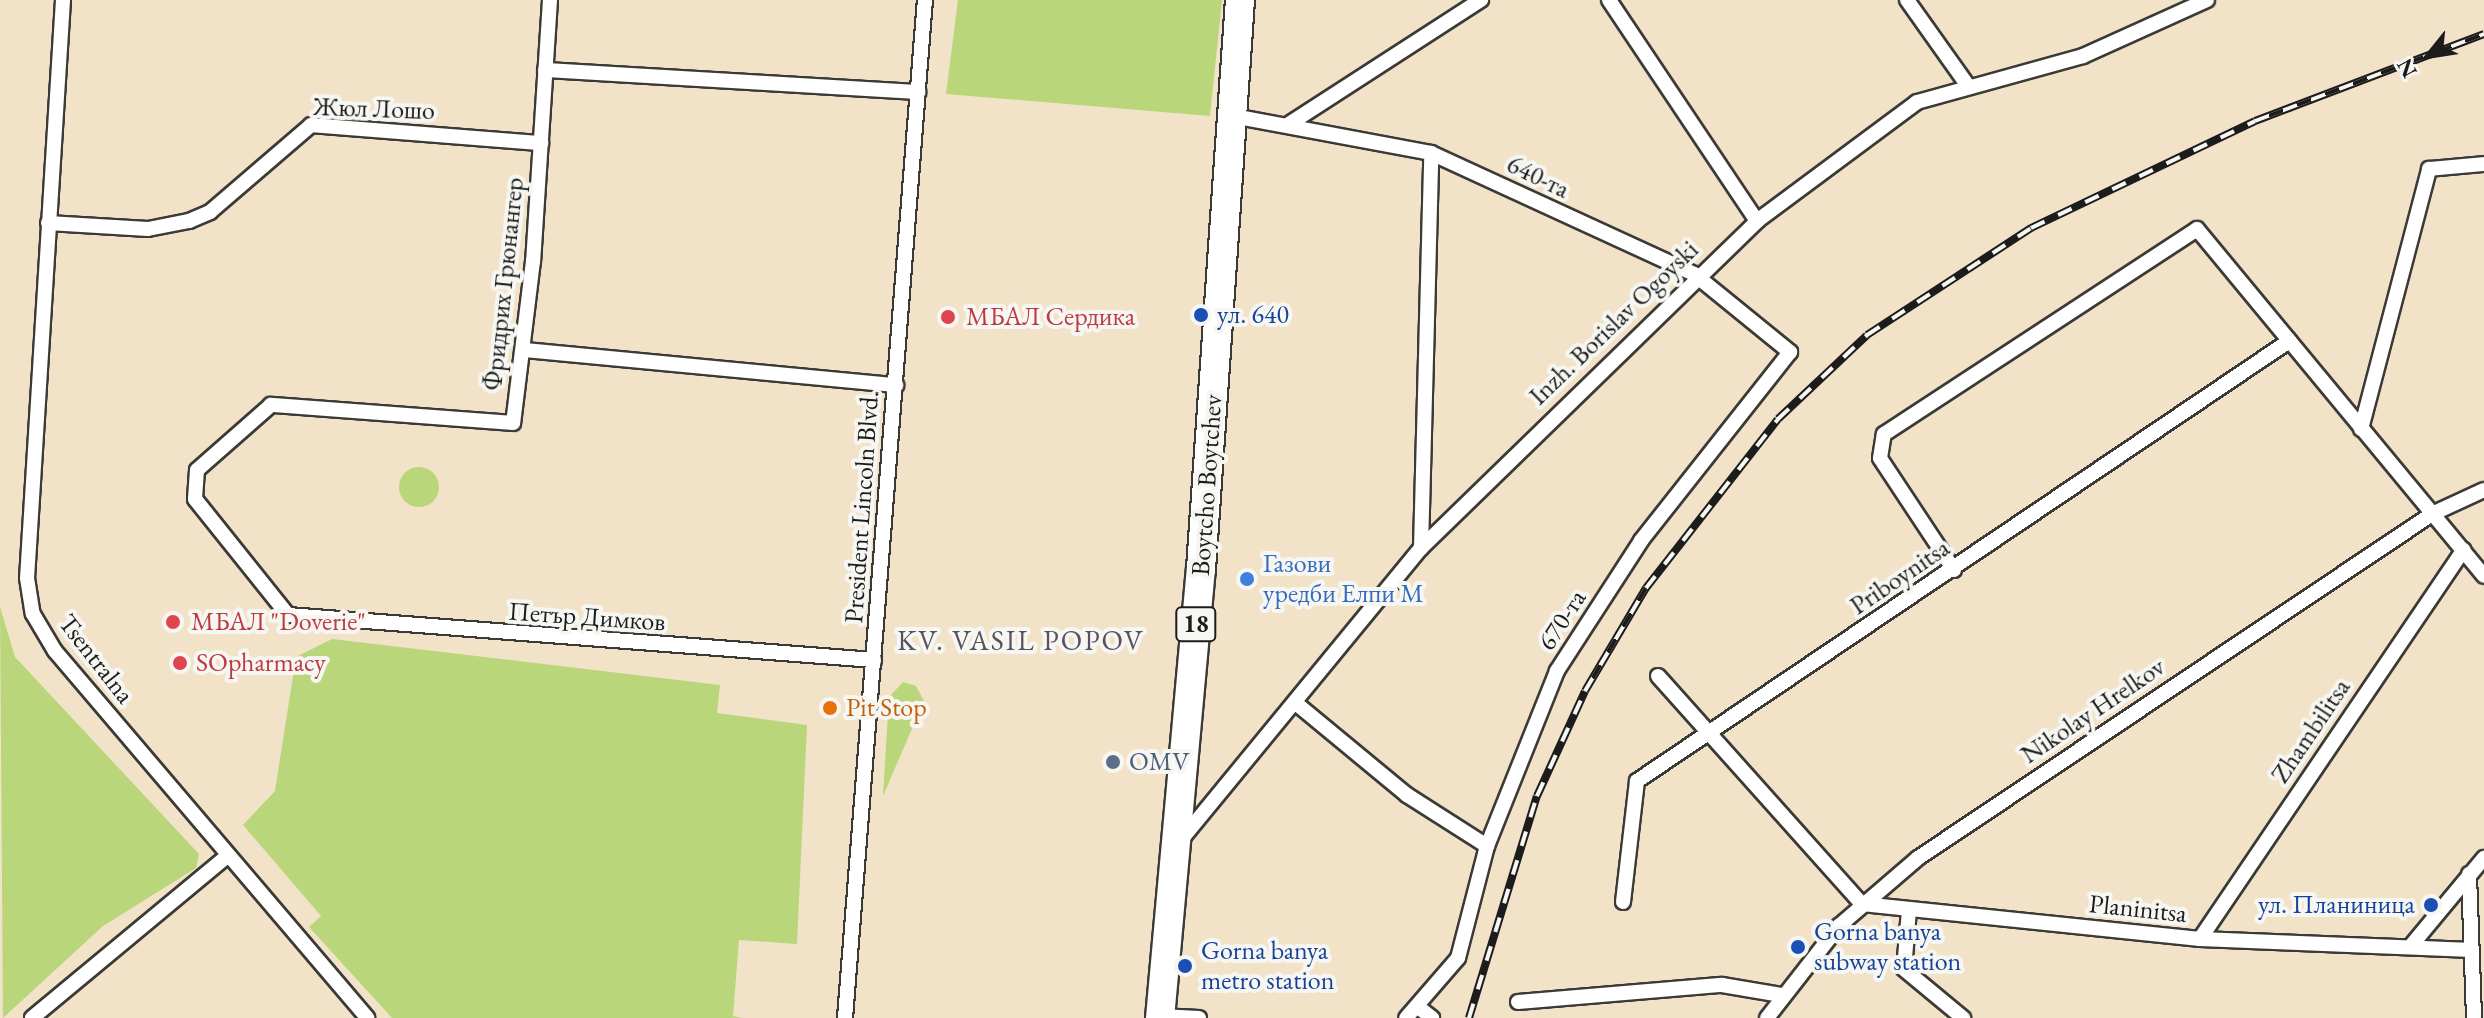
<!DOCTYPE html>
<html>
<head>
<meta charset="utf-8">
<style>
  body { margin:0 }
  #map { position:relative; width:2484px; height:1018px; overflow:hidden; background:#f2e2c8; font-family:"EB Garamond",serif }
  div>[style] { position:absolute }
  .green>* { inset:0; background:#bad67b }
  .round { border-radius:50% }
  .roads { filter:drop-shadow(2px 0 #3c3a36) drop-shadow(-2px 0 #3c3a36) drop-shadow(0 2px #3c3a36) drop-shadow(0 -2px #3c3a36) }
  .street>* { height:14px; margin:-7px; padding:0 7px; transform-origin:7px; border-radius:7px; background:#fff }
  .highway>* { height:28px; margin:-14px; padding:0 14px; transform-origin:14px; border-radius:14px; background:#fff }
  .rail>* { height:8px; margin-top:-4px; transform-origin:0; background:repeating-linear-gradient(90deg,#f6f6f2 0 15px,#1c1c1c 0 30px); box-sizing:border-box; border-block:2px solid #1c1c1c }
  .dots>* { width:22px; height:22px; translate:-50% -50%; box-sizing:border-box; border:4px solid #f6f6f2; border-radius:50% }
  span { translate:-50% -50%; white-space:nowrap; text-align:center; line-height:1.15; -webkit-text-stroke:8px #f6f6f2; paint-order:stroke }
  .shield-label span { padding:2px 6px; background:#f6f6f2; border:2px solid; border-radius:6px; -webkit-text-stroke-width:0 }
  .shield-label { font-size:24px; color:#1c1c1c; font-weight:700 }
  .street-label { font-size:26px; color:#1c1c1c }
  .transit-label { font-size:26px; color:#164399 }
  .left { translate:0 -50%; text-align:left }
  .right { translate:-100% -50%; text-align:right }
  .health-label { font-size:26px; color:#be3a42 }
  .shop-label { font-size:26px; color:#366cbe }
  .food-label { font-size:26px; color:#c56008 }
  .service-label { font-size:26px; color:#4e5e75 }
  .neighbourhood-label { font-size:28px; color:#5a515f; letter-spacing:2px }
  .north { position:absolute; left:2388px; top:16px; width:80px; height:80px; -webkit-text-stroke:6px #f6f6f2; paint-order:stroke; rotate:240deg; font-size:22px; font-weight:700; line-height:32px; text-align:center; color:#1c1c1c }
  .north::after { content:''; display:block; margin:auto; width:28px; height:36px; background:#1c1c1c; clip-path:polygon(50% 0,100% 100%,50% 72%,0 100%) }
</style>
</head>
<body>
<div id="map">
  <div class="green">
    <i style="clip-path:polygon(958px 0,1222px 0,1210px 116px,946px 94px)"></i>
    <i class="round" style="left:399px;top:467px;width:40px;height:40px"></i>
    <i style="clip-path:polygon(0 607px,15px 657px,199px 854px,196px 868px,103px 926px,3px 1018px)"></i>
    <i style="clip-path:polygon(332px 639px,720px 685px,717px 713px,807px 725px,797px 944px,739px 940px,733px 1016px,742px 1018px,392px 1018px,309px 927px,321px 916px,243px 825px,275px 791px,296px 657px)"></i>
    <i style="clip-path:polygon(903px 682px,916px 686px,924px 701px,883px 796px,889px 697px)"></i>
  </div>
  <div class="roads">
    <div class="street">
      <i style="left:63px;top:0;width:579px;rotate:93.56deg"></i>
      <i style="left:27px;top:578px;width:36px;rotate:81deg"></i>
      <i style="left:33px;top:614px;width:43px;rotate:59.3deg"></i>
      <i style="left:55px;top:651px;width:482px;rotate:49.6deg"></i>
      <i style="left:550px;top:0;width:262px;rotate:93.7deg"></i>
      <i style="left:533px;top:261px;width:163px;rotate:97deg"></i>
      <i style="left:513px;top:423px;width:243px;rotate:-175.7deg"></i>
      <i style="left:271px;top:405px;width:98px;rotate:138.7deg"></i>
      <i style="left:197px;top:470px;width:29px;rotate:94deg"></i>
      <i style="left:195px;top:499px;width:149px;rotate:51.3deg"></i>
      <i style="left:288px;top:615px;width:588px;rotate:4.39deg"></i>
      <i style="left:1609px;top:0;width:266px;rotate:56.2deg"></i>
      <i style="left:1907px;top:0;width:102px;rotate:54.6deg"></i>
      <i style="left:545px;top:70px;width:374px;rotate:3.4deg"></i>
      <i style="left:1233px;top:116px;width:201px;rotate:10.6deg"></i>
      <i style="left:1431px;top:153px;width:289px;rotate:24.7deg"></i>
      <i style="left:1694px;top:274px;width:124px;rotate:39.1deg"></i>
      <i style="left:1790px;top:352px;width:241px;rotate:128.3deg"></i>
      <i style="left:1641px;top:541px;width:155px;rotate:122.9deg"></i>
      <i style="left:1557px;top:671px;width:188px;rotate:111.8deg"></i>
      <i style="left:1487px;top:846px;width:116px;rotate:104.5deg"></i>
      <i style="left:1458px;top:958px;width:79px;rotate:130.9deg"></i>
      <i style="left:1289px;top:124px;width:229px;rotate:-32.9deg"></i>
      <i style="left:48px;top:223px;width:100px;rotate:3.4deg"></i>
      <i style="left:148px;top:229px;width:42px;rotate:-11deg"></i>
      <i style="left:189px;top:221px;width:23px;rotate:-23deg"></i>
      <i style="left:210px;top:212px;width:133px;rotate:-40.7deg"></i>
      <i style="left:311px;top:125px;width:231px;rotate:4.5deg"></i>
      <i style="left:524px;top:350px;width:374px;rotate:5.4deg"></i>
      <i style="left:2361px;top:429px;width:269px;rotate:-75.3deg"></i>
      <i style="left:2429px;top:169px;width:55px;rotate:-5.2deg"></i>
      <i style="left:1421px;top:548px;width:395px;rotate:-88.5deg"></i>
      <i style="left:1954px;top:570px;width:134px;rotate:-123.5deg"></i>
      <i style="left:1880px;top:458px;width:24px;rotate:-81deg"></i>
      <i style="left:1884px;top:434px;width:374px;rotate:-33.2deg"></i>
      <i style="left:2197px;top:229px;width:450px;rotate:50.4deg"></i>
      <i style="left:1658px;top:676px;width:306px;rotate:48.2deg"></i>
      <i style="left:1297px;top:704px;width:143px;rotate:39.6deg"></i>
      <i style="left:1407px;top:795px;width:95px;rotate:32.5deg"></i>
      <i style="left:1181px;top:840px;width:378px;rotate:-50.6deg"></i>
      <i style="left:1421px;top:548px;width:469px;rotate:-44.2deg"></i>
      <i style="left:1757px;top:221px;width:199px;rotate:-36.6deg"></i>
      <i style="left:1917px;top:102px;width:172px;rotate:-15.5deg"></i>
      <i style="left:2083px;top:56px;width:136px;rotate:-24.3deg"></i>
      <i style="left:2469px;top:874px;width:144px;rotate:88deg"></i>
      <i style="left:1623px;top:902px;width:122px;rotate:-83.4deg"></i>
      <i style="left:1637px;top:781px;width:787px;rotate:-34.01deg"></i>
      <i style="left:1862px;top:904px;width:340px;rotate:5.9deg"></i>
      <i style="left:2200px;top:939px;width:272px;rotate:2.3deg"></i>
      <i style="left:1909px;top:910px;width:59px;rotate:94.8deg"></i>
      <i style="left:1904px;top:969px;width:77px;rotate:39.7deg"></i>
      <i style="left:2200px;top:939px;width:470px;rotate:-55.9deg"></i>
      <i style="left:2410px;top:947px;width:116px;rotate:-50.3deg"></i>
      <i style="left:1518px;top:1002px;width:205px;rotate:-4.8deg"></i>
      <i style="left:1722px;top:985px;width:60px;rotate:9.6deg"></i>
      <i style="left:1418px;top:1007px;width:18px;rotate:38deg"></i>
      <i style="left:1160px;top:1016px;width:39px;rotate:3deg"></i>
      <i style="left:32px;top:1018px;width:252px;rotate:-39.7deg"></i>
      <i style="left:845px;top:1018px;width:1021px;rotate:-85.51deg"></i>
      <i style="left:1767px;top:1018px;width:117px;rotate:-52deg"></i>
      <i style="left:1839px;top:926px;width:104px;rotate:-40.7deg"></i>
      <i style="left:1918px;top:858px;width:618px;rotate:-33.79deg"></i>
      <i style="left:2432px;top:514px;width:57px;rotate:-24.8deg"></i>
    </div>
    <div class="highway">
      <i style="left:1160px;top:1018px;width:451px;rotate:-84.8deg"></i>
      <i style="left:1201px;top:569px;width:570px;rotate:-86.08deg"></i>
    </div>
  </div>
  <div class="rail">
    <i style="left:1469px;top:1018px;width:232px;rotate:-73deg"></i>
    <i style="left:1537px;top:796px;width:115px;rotate:-65.4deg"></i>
    <i style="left:1585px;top:691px;width:120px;rotate:-59.4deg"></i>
    <i style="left:1646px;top:588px;width:214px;rotate:-52deg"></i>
    <i style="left:1778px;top:419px;width:122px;rotate:-43.3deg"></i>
    <i style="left:1867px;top:335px;width:196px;rotate:-33.1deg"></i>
    <i style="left:2031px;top:228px;width:248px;rotate:-25.5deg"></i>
    <i style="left:2255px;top:121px;width:245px;rotate:-20.8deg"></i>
  </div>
  <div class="dots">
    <i style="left:1201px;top:315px;background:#1a4fb4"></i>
    <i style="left:948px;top:317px;background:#e0444e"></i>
    <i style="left:1247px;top:579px;background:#3f7fe0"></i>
    <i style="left:173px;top:622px;background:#e0444e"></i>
    <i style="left:180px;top:663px;background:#e0444e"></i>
    <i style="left:830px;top:708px;background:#e8710a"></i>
    <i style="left:1113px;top:762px;background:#5c6f8a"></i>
    <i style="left:2431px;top:905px;background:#1a4fb4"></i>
    <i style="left:1798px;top:947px;background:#1a4fb4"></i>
    <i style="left:1185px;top:966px;background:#1a4fb4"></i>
  </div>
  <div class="shield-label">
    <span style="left:1196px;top:624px">18</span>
  </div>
  <div class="street-label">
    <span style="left:374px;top:109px;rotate:2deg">Жюл Лошо</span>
    <span style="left:1538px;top:177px;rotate:26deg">640-та</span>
    <span style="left:504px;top:284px;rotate:-84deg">Фридрих Грюнангер</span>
    <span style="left:1614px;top:323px;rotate:-44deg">Inzh. Borislav Ogoyski</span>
    <span style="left:1207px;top:485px;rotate:-86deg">Boytcho Boytchev</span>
    <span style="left:862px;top:507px;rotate:-86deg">President Lincoln Blvd.</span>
    <span style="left:1900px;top:577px;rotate:-34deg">Priboynitsa</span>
    <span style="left:587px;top:617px;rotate:4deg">Петър Димков</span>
    <span style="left:1562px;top:620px;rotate:-57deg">670-та</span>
    <span style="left:96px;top:659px;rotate:52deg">Tsentralna</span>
    <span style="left:2093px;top:711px;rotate:-34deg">Nikolay Hrelkov</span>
    <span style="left:2311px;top:731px;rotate:-56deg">Zhambilitsa</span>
    <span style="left:2138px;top:909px;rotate:6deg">Planinitsa</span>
  </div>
  <div class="transit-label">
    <span class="left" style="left:1217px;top:315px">ул. 640</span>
    <span class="right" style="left:2415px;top:905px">ул. Планиница</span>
    <span class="left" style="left:1814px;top:947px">Gorna banya<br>subway station</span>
    <span class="left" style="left:1201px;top:966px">Gorna banya<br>metro station</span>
  </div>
  <div class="health-label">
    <span class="left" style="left:966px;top:317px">МБАЛ Сердика</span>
    <span class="left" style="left:191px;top:622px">МБАЛ "Doverie"</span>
    <span class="left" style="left:196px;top:663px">SOpharmacy</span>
  </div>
  <div class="shop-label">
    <span class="left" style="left:1263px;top:579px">Газови<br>уредби Елпи М</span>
  </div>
  <div class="food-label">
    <span class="left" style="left:846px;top:708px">Pit Stop</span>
  </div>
  <div class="service-label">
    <span class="left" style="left:1129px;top:762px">OMV</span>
  </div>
  <div class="neighbourhood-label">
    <span style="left:1021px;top:640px">KV. VASIL POPOV</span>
  </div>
  <div class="north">N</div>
</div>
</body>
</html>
